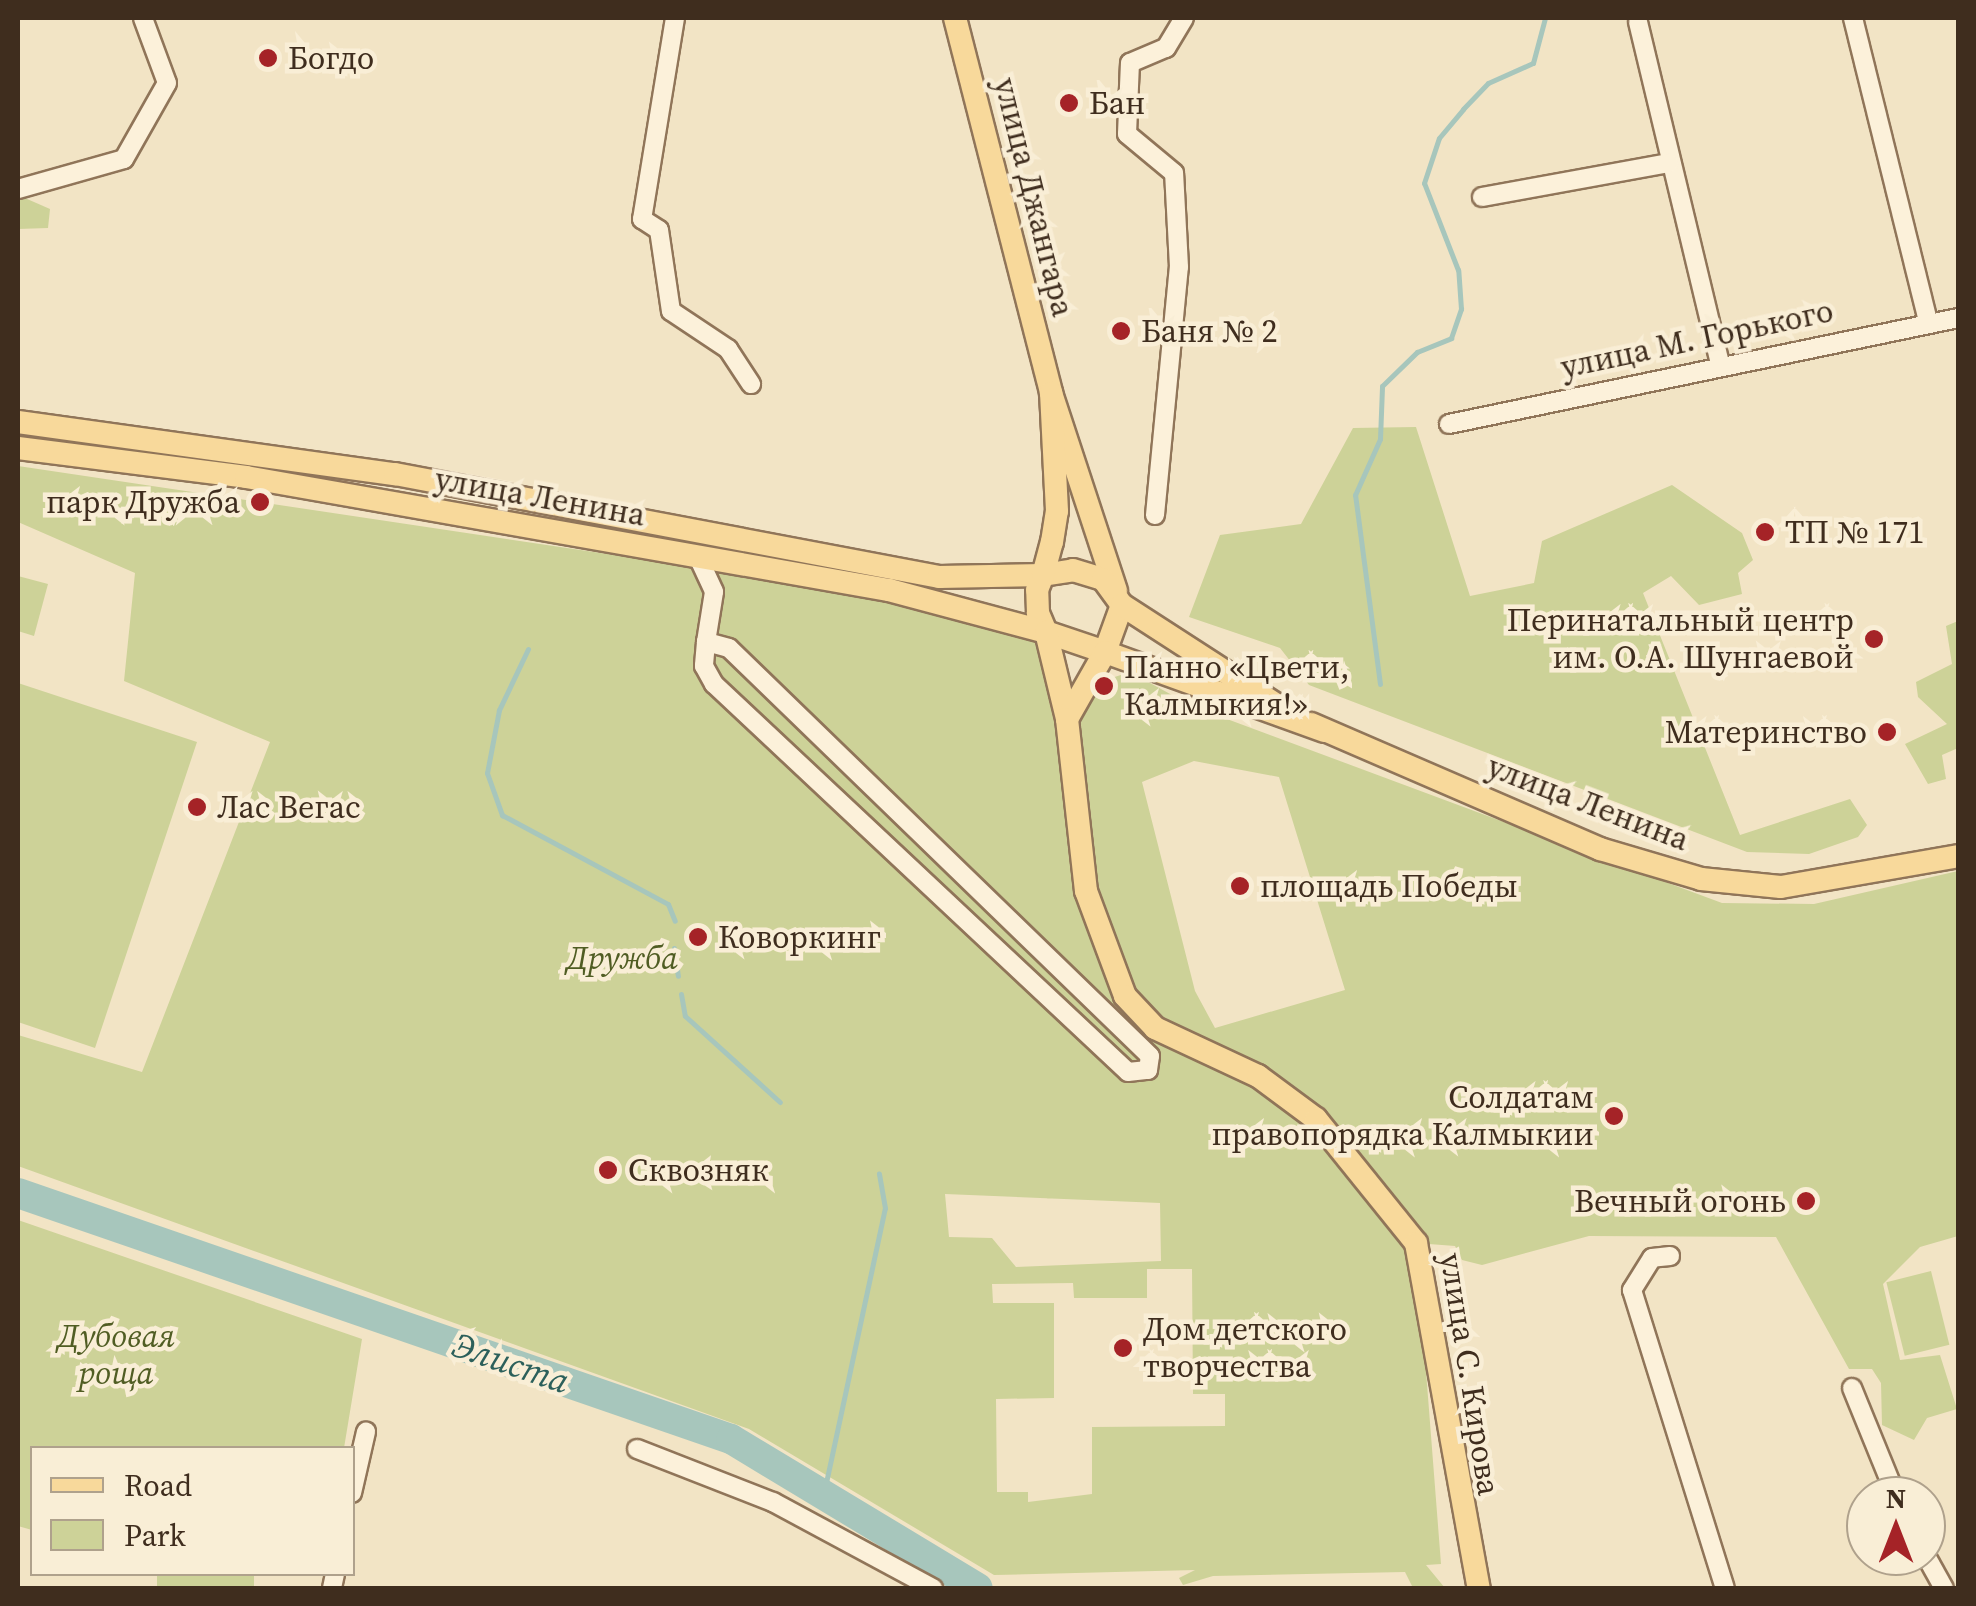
<!DOCTYPE html>
<html>
<head>
<meta charset="utf-8">
<style>
  body { margin:0 }
  #map { position:relative; width:1976px; height:1606px; overflow:hidden; background:#f2e4c5; font-family:"Source Serif 4",serif }
  div>[style] { position:absolute }
  .green>* { inset:0; background:#cdd298; transform-origin:0 0 }
  .stream>* { height:5px; margin:-2.5px; padding:0 2.5px; transform-origin:2.5px; border-radius:2.5px; background:#a7c6bc }
  .river>* { height:30px; margin:-15px; padding:0 15px; transform-origin:15px; border-radius:15px; background:#a7c6bc }
  .roads { filter:drop-shadow(2px 0 #907559) drop-shadow(-2px 0 #907559) drop-shadow(0 2px #907559) drop-shadow(0 -2px #907559) }
  .minor>* { height:18px; margin:-9px; padding:0 9px; transform-origin:9px; border-radius:9px; background:#fcf1da }
  .major>* { height:22px; margin:-11px; padding:0 11px; transform-origin:11px; border-radius:11px; background:#f8d99b }
  .dots>* { width:28px; height:28px; translate:-50% -50%; box-sizing:border-box; border:5px solid #f9eed6; border-radius:50% }
  span { translate:-50% -50%; white-space:nowrap; text-align:center; line-height:1.15; -webkit-text-stroke:9px #f9eed6; paint-order:stroke }
  .poi-label { font-size:32px; color:#3f2d1e }
  .left { translate:0 -50%; text-align:left }
  .right { translate:-100% -50%; text-align:right }
  .street-label { font-size:32px; color:#3f2d1e }
  .park-label { font-size:32px; color:#505d23; font-style:italic }
  .water-label { font-size:35px; color:#2c605b; font-style:italic }
  .frame { position:absolute; inset:0; border:20px solid #3f2d1e; pointer-events:none }
  .legend { position:absolute; left:30px; top:1446px; width:325px; height:130px; box-sizing:border-box; background:#f9eed6; border:2px solid #afa18c; margin:0; padding:12px 18px; list-style:none; font-size:30px; color:#3f2d1e }
  .legend li { display:flex; align-items:center; gap:20px; height:50px }
  .legend b { width:50px; border:2px solid #afa18c }
  .north { position:absolute; left:1846px; top:1476px; width:100px; height:100px; box-sizing:border-box; background:#f9eed6; border:2px solid #afa18c; border-radius:50%; rotate:0deg; font-size:28px; font-weight:700; line-height:40px; text-align:center; color:#3f2d1e }
  .north::after { content:''; display:block; margin:auto; width:35px; height:45px; background:#a52327; clip-path:polygon(50% 0,100% 100%,50% 72%,0 100%) }
</style>
</head>
<body>
<div id="map">
  <div class="green">
    <i style="clip-path:polygon(18px 195px,50px 209px,48px 228px,18px 229px)"></i>
    <i style="clip-path:polygon(1416px 427px,1470px 596px,1534px 583px,1542px 541px,1672px 485px,1742px 533px,1753px 560px,1738px 573px,1742px 594px,1699px 605px,1671px 576px,1643px 593px,1740px 835px,1850px 799px,1867px 825px,1858px 837px,1809px 854px,1747px 852px,1309px 685px,1280px 648px,1189px 617px,1220px 535px,1301px 524px,1353px 428px)"></i>
    <i style="clip-path:polygon(evenodd,18px 466px,869px 593px,1040px 638px,1055px 681px,1063px 786px,1080px 783px,1076px 718px,1093px 684px,1130px 672px,1192px 706px,1722px 903px,1814px 904px,1958px 871px,1958px 1236px,1920px 1247px,1883px 1284px,1900px 1360px,1940px 1355px,1957px 1409px,1927px 1418px,1914px 1440px,1882px 1425px,1881px 1383px,1872px 1369px,1849px 1369px,1776px 1237px,1589px 1236px,1482px 1265px,1462px 1260px,1455px 1246px,1416px 1243px,1441px 1564px,1426px 1565px,1445px 1588px,1413px 1588px,1405px 1572px,1213px 1576px,1183px 1585px,1179px 1578px,1195px 1570px,994px 1575px,749px 1429px,18px 1166px,18px 1035px,142px 1072px,270px 742px,124px 681px,135px 573px,18px 522px,18px 466px,1194px 761px,1279px 777px,1345px 990px,1215px 1028px,1195px 991px,1142px 782px,1194px 761px,18px 466px,945px 1194px,1160px 1203px,1161px 1261px,1016px 1267px,992px 1238px,949px 1237px,945px 1194px,18px 466px,1147px 1269px,1192px 1269px,1193px 1394px,1225px 1394px,1225px 1426px,1092px 1427px,1092px 1494px,1028px 1502px,1028px 1492px,997px 1492px,996px 1399px,1054px 1398px,1054px 1303px,993px 1303px,992px 1284px,1073px 1283px,1074px 1298px,1147px 1298px,1147px 1269px)"></i>
    <i style="clip-path:polygon(18px 576px,48px 584px,34px 636px,18px 631px)"></i>
    <i style="clip-path:polygon(1958px 621px,1958px 748px,1942px 755px,1946px 779px,1928px 784px,1905px 744px,1947px 724px,1918px 697px,1916px 682px,1952px 664px,1946px 626px)"></i>
    <i style="clip-path:polygon(18px 683px,197px 742px,95px 1048px,18px 1022px)"></i>
    <i style="clip-path:polygon(18px 1220px,362px 1339px,344px 1448px,32px 1448px,32px 1530px,18px 1526px)"></i>
    <i style="left:1931px;top:1271px;width:76px;height:46px;rotate:76deg"></i>
    <i style="left:157px;top:1574px;width:97px;height:14px"></i>
  </div>
  <div class="stream">
    <i style="left:528px;top:649px;width:68px;rotate:115.4deg"></i>
    <i style="left:499px;top:710px;width:64px;rotate:100.8deg"></i>
    <i style="left:487px;top:773px;width:45px;rotate:70.3deg"></i>
    <i style="left:502px;top:815px;width:188px;rotate:28.2deg"></i>
    <i style="left:668px;top:904px;width:18px;rotate:68deg"></i>
    <i style="left:1380px;top:684px;width:191px;rotate:-97.5deg"></i>
    <i style="left:1355px;top:495px;width:61px;rotate:-65.9deg"></i>
    <i style="left:1380px;top:439px;width:53px;rotate:-87.8deg"></i>
    <i style="left:1382px;top:386px;width:49px;rotate:-44.2deg"></i>
    <i style="left:1417px;top:352px;width:37px;rotate:-22deg"></i>
    <i style="left:1451px;top:338px;width:31px;rotate:-71deg"></i>
    <i style="left:1461px;top:309px;width:39px;rotate:-94deg"></i>
    <i style="left:1458px;top:270px;width:93px;rotate:-111.3deg"></i>
    <i style="left:1424px;top:183px;width:47px;rotate:-71.6deg"></i>
    <i style="left:1439px;top:138px;width:38px;rotate:-50deg"></i>
    <i style="left:1463px;top:109px;width:36px;rotate:-46deg"></i>
    <i style="left:1488px;top:83px;width:49px;rotate:-24deg"></i>
    <i style="left:1533px;top:63px;width:47px;rotate:-75.1deg"></i>
    <i style="left:674px;top:948px;width:28px;rotate:82deg"></i>
    <i style="left:681px;top:994px;width:22px;rotate:80deg"></i>
    <i style="left:685px;top:1016px;width:128px;rotate:42.2deg"></i>
    <i style="left:824px;top:1492px;width:290px;rotate:-77.9deg"></i>
    <i style="left:885px;top:1208px;width:35px;rotate:-100deg"></i>
  </div>
  <div class="river">
    <i style="left:18px;top:1193px;width:754px;rotate:19.04deg"></i>
    <i style="left:731px;top:1439px;width:288px;rotate:31.1deg"></i>
  </div>
  <div class="roads">
    <div class="minor">
      <i style="left:675px;top:18px;width:204px;rotate:99.3deg"></i>
      <i style="left:642px;top:219px;width:20px;rotate:33deg"></i>
      <i style="left:659px;top:230px;width:82px;rotate:81.6deg"></i>
      <i style="left:671px;top:311px;width:69px;rotate:33.7deg"></i>
      <i style="left:728px;top:349px;width:42px;rotate:56.7deg"></i>
      <i style="left:1853px;top:18px;width:313px;rotate:76.1deg"></i>
      <i style="left:1638px;top:22px;width:351px;rotate:76.5deg"></i>
      <i style="left:18px;top:189px;width:110px;rotate:-15.8deg"></i>
      <i style="left:124px;top:159px;width:87px;rotate:-60.5deg"></i>
      <i style="left:167px;top:83px;width:69px;rotate:-110.3deg"></i>
      <i style="left:1482px;top:197px;width:190px;rotate:-10.3deg"></i>
      <i style="left:1449px;top:424px;width:520px;rotate:-11.76deg"></i>
      <i style="left:1155px;top:515px;width:249px;rotate:-84.5deg"></i>
      <i style="left:1179px;top:267px;width:94px;rotate:-93deg"></i>
      <i style="left:1174px;top:173px;width:61px;rotate:-140.3deg"></i>
      <i style="left:1127px;top:134px;width:71px;rotate:-87.6deg"></i>
      <i style="left:1130px;top:63px;width:39px;rotate:-23deg"></i>
      <i style="left:1166px;top:48px;width:35px;rotate:-59deg"></i>
      <i style="left:698px;top:557px;width:38px;rotate:65deg"></i>
      <i style="left:714px;top:592px;width:51px;rotate:99.1deg"></i>
      <i style="left:706px;top:642px;width:24px;rotate:95deg"></i>
      <i style="left:704px;top:666px;width:21px;rotate:61deg"></i>
      <i style="left:714px;top:684px;width:567px;rotate:43.14deg"></i>
      <i style="left:1128px;top:1072px;width:20px;rotate:-6deg"></i>
      <i style="left:1148px;top:1070px;width:14px;rotate:-82deg"></i>
      <i style="left:1150px;top:1056px;width:586px;rotate:-135.9deg"></i>
      <i style="left:729px;top:648px;width:24px;rotate:-165deg"></i>
      <i style="left:1670px;top:1256px;width:18px;rotate:174deg"></i>
      <i style="left:1652px;top:1258px;width:38px;rotate:122deg"></i>
      <i style="left:1632px;top:1290px;width:312px;rotate:72.7deg"></i>
      <i style="left:1852px;top:1388px;width:117px;rotate:67.8deg"></i>
      <i style="left:637px;top:1449px;width:146px;rotate:21.3deg"></i>
      <i style="left:773px;top:1502px;width:182px;rotate:28.3deg"></i>
      <i style="left:352px;top:1493px;width:63px;rotate:-77.1deg"></i>
      <i style="left:1926px;top:1556px;width:37px;rotate:61deg"></i>
      <i style="left:332px;top:1588px;width:14px;rotate:-78deg"></i>
    </div>
    <div class="major">
      <i style="left:955px;top:18px;width:387px;rotate:75.6deg"></i>
      <i style="left:1051px;top:393px;width:208px;rotate:71.8deg"></i>
      <i style="left:18px;top:422px;width:381px;rotate:7.9deg"></i>
      <i style="left:395px;top:474px;width:554px;rotate:10.72deg"></i>
      <i style="left:939px;top:577px;width:104px;rotate:-1.1deg"></i>
      <i style="left:1043px;top:575px;width:30px;rotate:-9deg"></i>
      <i style="left:1073px;top:570px;width:31px;rotate:17deg"></i>
      <i style="left:1103px;top:579px;width:32px;rotate:54deg"></i>
      <i style="left:1122px;top:605px;width:50px;rotate:109.9deg"></i>
      <i style="left:1105px;top:652px;width:62px;rotate:-161.3deg"></i>
      <i style="left:1046px;top:632px;width:21px;rotate:-113deg"></i>
      <i style="left:1038px;top:613px;width:23px;rotate:-92deg"></i>
      <i style="left:1037px;top:590px;width:16px;rotate:-68deg"></i>
      <i style="left:1043px;top:575px;width:34px;rotate:-75deg"></i>
      <i style="left:1052px;top:542px;width:31px;rotate:-81deg"></i>
      <i style="left:1057px;top:511px;width:118px;rotate:-92.9deg"></i>
      <i style="left:18px;top:448px;width:230px;rotate:7.2deg"></i>
      <i style="left:246px;top:477px;width:653px;rotate:9.97deg"></i>
      <i style="left:889px;top:590px;width:163px;rotate:15deg"></i>
      <i style="left:1046px;top:632px;width:89px;rotate:76.4deg"></i>
      <i style="left:1067px;top:719px;width:77px;rotate:-60.4deg"></i>
      <i style="left:1105px;top:652px;width:233px;rotate:19.8deg"></i>
      <i style="left:1122px;top:605px;width:186px;rotate:32.9deg"></i>
      <i style="left:1067px;top:719px;width:173px;rotate:83.7deg"></i>
      <i style="left:1086px;top:891px;width:112px;rotate:69.6deg"></i>
      <i style="left:1125px;top:996px;width:44px;rotate:46.8deg"></i>
      <i style="left:1155px;top:1028px;width:114px;rotate:25deg"></i>
      <i style="left:1258px;top:1076px;width:72px;rotate:36.6deg"></i>
      <i style="left:1316px;top:1119px;width:159px;rotate:51.1deg"></i>
      <i style="left:1416px;top:1243px;width:351px;rotate:79.7deg"></i>
      <i style="left:1311px;top:724px;width:315px;rotate:23.4deg"></i>
      <i style="left:1600px;top:849px;width:105px;rotate:16.5deg"></i>
      <i style="left:1701px;top:879px;width:80px;rotate:5.7deg"></i>
      <i style="left:1781px;top:887px;width:180px;rotate:-9.9deg"></i>
    </div>
  </div>
  <div class="dots">
    <i style="left:268px;top:58px;background:#a52327"></i>
    <i style="left:1069px;top:103px;background:#a52327"></i>
    <i style="left:1121px;top:331px;background:#a52327"></i>
    <i style="left:260px;top:502px;background:#a52327"></i>
    <i style="left:1765px;top:532px;background:#a52327"></i>
    <i style="left:1874px;top:639px;background:#a52327"></i>
    <i style="left:1104px;top:686px;background:#a52327"></i>
    <i style="left:1887px;top:732px;background:#a52327"></i>
    <i style="left:197px;top:807px;background:#a52327"></i>
    <i style="left:1240px;top:886px;background:#a52327"></i>
    <i style="left:698px;top:937px;background:#a52327"></i>
    <i style="left:1614px;top:1116px;background:#a52327"></i>
    <i style="left:608px;top:1170px;background:#a52327"></i>
    <i style="left:1806px;top:1201px;background:#a52327"></i>
    <i style="left:1123px;top:1348px;background:#a52327"></i>
  </div>
  <div class="poi-label">
    <span class="left" style="left:288px;top:58px">Богдо</span>
    <span class="left" style="left:1089px;top:103px">Бан</span>
    <span class="left" style="left:1141px;top:331px">Баня № 2</span>
    <span class="right" style="left:240px;top:502px">парк Дружба</span>
    <span class="left" style="left:1785px;top:532px">ТП № 171</span>
    <span class="right" style="left:1854px;top:639px">Перинатальный центр<br>им. О.А. Шунгаевой</span>
    <span class="left" style="left:1124px;top:686px">Панно «Цвети,<br>Калмыкия!»</span>
    <span class="right" style="left:1867px;top:732px">Материнство</span>
    <span class="left" style="left:217px;top:807px">Лас Вегас</span>
    <span class="left" style="left:1260px;top:886px">площадь Победы</span>
    <span class="left" style="left:718px;top:937px">Коворкинг</span>
    <span class="right" style="left:1594px;top:1116px">Солдатам<br>правопорядка Калмыкии</span>
    <span class="left" style="left:628px;top:1170px">Сквозняк</span>
    <span class="right" style="left:1786px;top:1201px">Вечный огонь</span>
    <span class="left" style="left:1143px;top:1348px">Дом детского<br>творчества</span>
  </div>
  <div class="street-label">
    <span style="left:1034px;top:197px;rotate:76deg">улица Джангара</span>
    <span style="left:1697px;top:339px;rotate:-12deg">улица М. Горького</span>
    <span style="left:540px;top:497px;rotate:10deg">улица Ленина</span>
    <span style="left:1588px;top:803px;rotate:21deg">улица Ленина</span>
    <span style="left:1470px;top:1374px;rotate:81deg">улица С. Кирова</span>
  </div>
  <div class="park-label">
    <span style="left:622px;top:958px">Дружба</span>
    <span style="left:116px;top:1355px">Дубовая<br>роща</span>
  </div>
  <div class="water-label">
    <span style="left:511px;top:1363px;rotate:19deg">Элиста</span>
  </div>
  <div class="frame"></div>
  <ul class="legend">
  <li><b style="height:12px;background:#f8d99b"></b>Road</li>
  <li><b style="height:28px;background:#cdd298"></b>Park</li>
  </ul>
  <div class="north">N</div>
</div>
</body>
</html>
